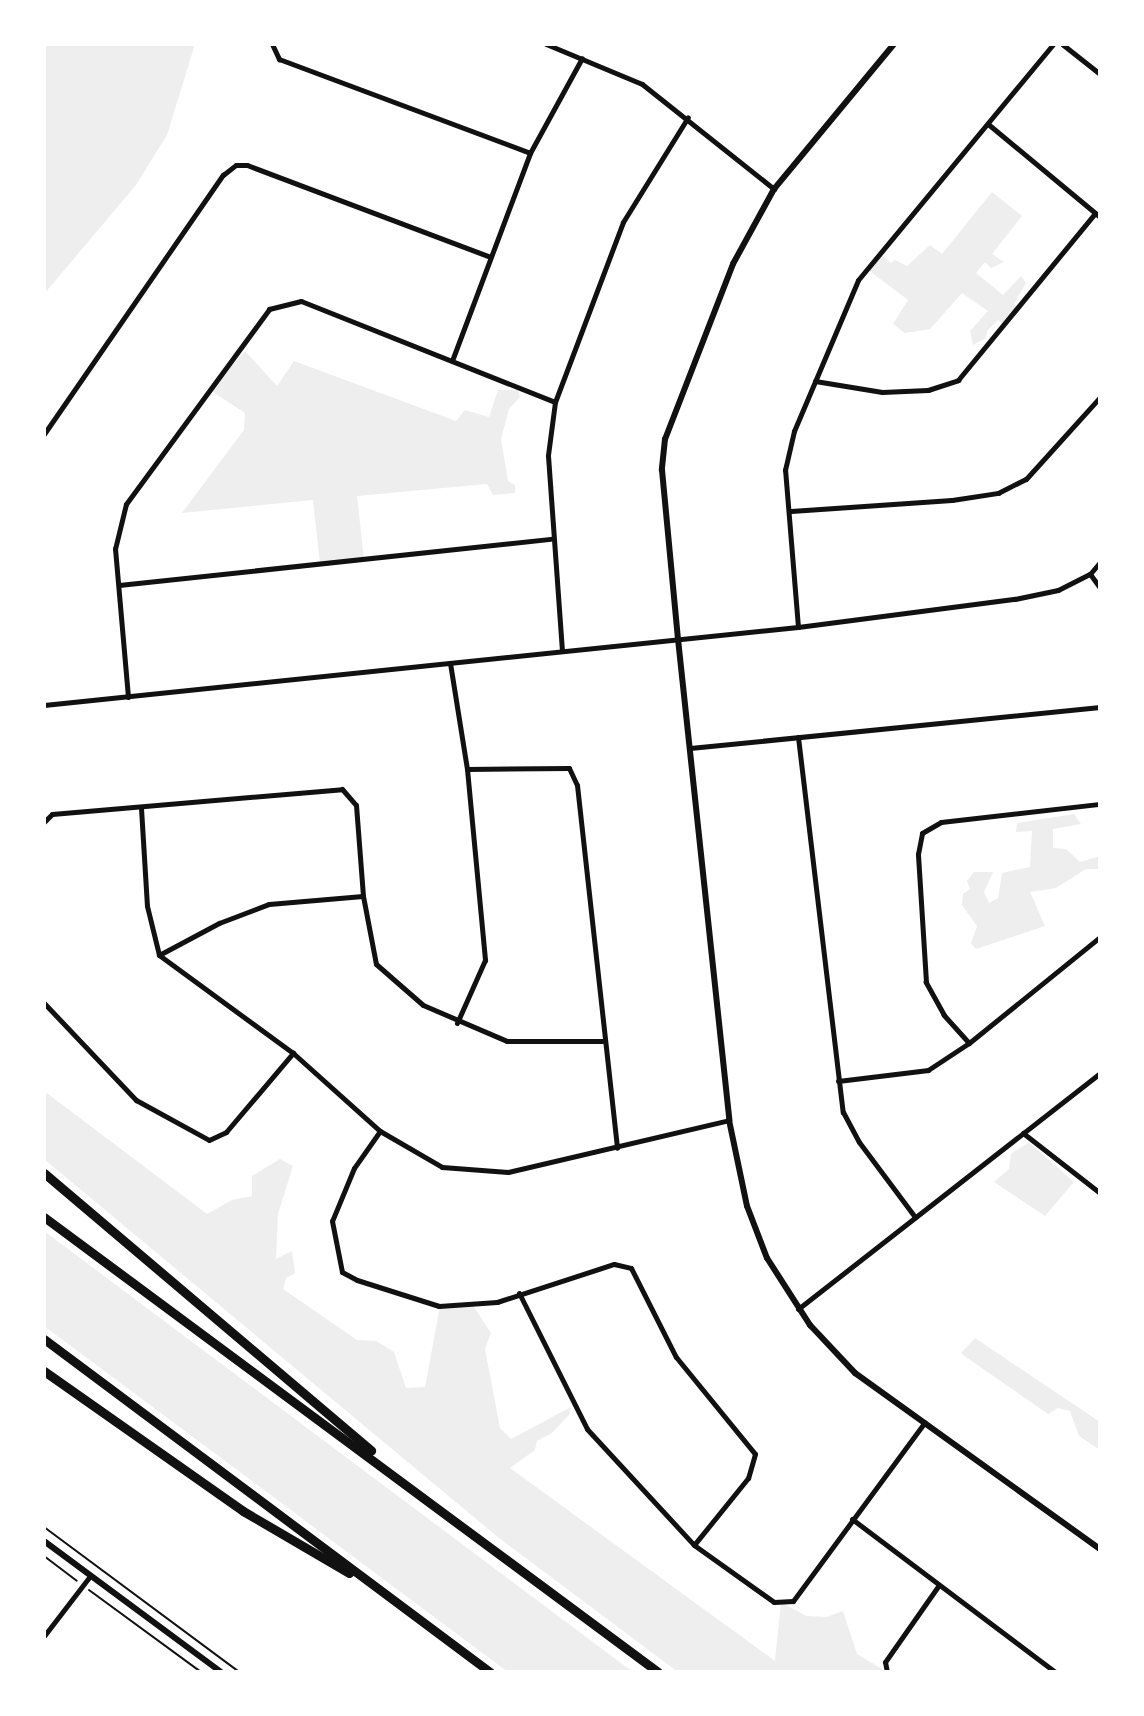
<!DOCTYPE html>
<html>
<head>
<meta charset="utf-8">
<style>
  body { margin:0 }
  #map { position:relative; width:1144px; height:1716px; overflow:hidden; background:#fff; font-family:Lato,sans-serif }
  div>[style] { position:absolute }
  .green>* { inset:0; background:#eee }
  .path>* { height:2px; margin:-1px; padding:0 1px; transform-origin:1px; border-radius:1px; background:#111 }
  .minor>* { height:5px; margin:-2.5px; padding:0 2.5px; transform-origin:2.5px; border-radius:2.5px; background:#111 }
  .tertiary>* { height:6px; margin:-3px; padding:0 3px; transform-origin:3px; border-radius:3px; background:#111 }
  .motorway>* { height:9px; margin:-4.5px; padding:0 4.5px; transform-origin:4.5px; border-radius:4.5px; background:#111 }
  span { translate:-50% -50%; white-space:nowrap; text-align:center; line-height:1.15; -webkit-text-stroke:5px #fff; paint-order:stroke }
  .frame { position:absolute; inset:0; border:46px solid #fff; pointer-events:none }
</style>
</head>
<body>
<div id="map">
  <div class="green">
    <i style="clip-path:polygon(44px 44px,195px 44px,167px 135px,136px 185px,44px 294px)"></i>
    <i style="clip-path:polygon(992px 192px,1022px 216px,992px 254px,1004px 262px,991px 268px,985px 262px,976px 273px,1003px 295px,1021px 276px,1026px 283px,1014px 304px,1018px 308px,1004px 325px,998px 320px,987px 331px,986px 338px,973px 345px,970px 331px,988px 311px,962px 293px,930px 329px,905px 333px,893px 324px,908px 300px,867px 269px,879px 254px,891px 263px,895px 260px,907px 266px,930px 245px,942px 254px)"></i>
    <i style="clip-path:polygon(245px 351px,277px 386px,294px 361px,456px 421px,465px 410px,489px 417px,498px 390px,518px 390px,520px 397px,509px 409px,501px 439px,508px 481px,515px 485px,515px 493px,493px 495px,487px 484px,357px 496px,364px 559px,320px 564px,313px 500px,182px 513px,244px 430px,245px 413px,210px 390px)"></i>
    <i style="clip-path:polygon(1074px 814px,1081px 824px,1053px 829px,1053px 848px,1066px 849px,1080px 862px,1100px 856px,1100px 869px,1086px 869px,1056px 888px,1030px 892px,1045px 926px,976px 949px,971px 943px,977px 926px,962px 905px,963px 894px,970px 889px,967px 881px,974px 872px,993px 872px,984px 892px,989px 903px,998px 898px,1002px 873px,1030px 867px,1032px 831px,1016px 832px,1017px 823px)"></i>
    <i style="clip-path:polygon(44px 1091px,207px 1214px,232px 1200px,252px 1196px,252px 1176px,280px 1159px,293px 1166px,278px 1214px,276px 1259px,292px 1251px,295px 1273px,286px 1278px,283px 1289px,357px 1340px,376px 1341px,394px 1352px,406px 1388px,425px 1387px,440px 1306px,472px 1304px,491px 1333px,485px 1349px,500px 1428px,511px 1439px,571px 1407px,569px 1415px,552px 1433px,537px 1441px,535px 1450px,510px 1468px,775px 1661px,781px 1602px,806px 1616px,827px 1617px,843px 1611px,857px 1654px,887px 1672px,678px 1672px,499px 1538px,44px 1159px)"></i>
    <i style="clip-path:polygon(1029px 1142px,1074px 1182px,1045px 1216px,994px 1182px,1009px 1169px,1011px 1154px)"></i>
    <i style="clip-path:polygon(44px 1231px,633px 1672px,508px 1672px,44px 1326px)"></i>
    <i style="clip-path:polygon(975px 1338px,1100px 1422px,1100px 1450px,1079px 1436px,1070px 1411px,1058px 1408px,1048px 1414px,966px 1357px,961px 1353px)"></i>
  </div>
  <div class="path">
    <i style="left:44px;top:1527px;width:243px;rotate:36.6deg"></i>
    <i style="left:44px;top:1556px;width:41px;rotate:37.1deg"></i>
    <i style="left:89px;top:1590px;width:139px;rotate:36.2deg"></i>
  </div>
  <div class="minor">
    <i style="left:272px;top:44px;width:17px;rotate:65deg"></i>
    <i style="left:279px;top:59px;width:268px;rotate:20.5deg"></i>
    <i style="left:546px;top:44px;width:104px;rotate:22.6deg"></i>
    <i style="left:642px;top:84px;width:169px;rotate:38.5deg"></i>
    <i style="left:1062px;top:44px;width:48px;rotate:38.3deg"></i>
    <i style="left:988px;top:124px;width:146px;rotate:39.7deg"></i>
    <i style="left:453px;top:358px;width:219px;rotate:-69.4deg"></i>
    <i style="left:530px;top:153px;width:108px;rotate:-61.3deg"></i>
    <i style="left:815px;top:381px;width:68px;rotate:9.3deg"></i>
    <i style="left:882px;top:392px;width:46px;rotate:-2.5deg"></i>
    <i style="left:928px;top:390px;width:32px;rotate:-18deg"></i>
    <i style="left:958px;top:380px;width:216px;rotate:-50.6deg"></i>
    <i style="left:44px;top:434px;width:315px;rotate:-55.4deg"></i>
    <i style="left:223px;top:175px;width:16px;rotate:-38deg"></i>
    <i style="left:236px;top:165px;width:11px"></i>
    <i style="left:247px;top:165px;width:260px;rotate:20.7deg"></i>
    <i style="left:791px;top:511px;width:161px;rotate:-3.9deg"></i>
    <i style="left:952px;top:500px;width:47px;rotate:-8.7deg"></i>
    <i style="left:998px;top:493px;width:31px;rotate:-27deg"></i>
    <i style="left:1026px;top:479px;width:110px;rotate:-47.9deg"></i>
    <i style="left:1090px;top:574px;width:17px;rotate:54deg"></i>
    <i style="left:119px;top:585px;width:434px;rotate:-6.1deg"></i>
    <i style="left:798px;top:627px;width:158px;rotate:-94.7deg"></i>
    <i style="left:785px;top:470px;width:40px;rotate:-77deg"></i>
    <i style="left:794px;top:431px;width:164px;rotate:-67deg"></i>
    <i style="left:858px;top:280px;width:306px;rotate:-50.4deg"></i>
    <i style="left:562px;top:651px;width:196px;rotate:-94.1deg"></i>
    <i style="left:548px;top:455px;width:53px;rotate:-82.5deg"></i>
    <i style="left:555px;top:402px;width:192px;rotate:-69.3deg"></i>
    <i style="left:623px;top:222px;width:123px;rotate:-58.2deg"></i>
    <i style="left:450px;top:663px;width:107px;rotate:80.9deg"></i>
    <i style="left:467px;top:769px;width:192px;rotate:84.6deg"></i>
    <i style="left:485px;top:960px;width:69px;rotate:114deg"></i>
    <i style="left:128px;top:697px;width:149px;rotate:-95deg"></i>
    <i style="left:115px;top:549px;width:46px;rotate:-76.3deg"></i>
    <i style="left:126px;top:504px;width:242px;rotate:-53.7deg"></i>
    <i style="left:269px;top:309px;width:33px;rotate:-14deg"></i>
    <i style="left:301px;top:301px;width:273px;rotate:21.7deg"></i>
    <i style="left:44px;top:705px;width:758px;rotate:-5.91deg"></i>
    <i style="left:798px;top:627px;width:219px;rotate:-7.4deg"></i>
    <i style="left:1015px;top:599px;width:44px;rotate:-11.8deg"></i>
    <i style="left:1058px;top:590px;width:36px;rotate:-27deg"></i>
    <i style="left:1090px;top:574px;width:16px;rotate:-50deg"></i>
    <i style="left:798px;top:737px;width:378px;rotate:83.2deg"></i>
    <i style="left:843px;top:1112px;width:34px;rotate:62deg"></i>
    <i style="left:859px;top:1142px;width:94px;rotate:53.3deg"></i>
    <i style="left:690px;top:748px;width:412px;rotate:-5.7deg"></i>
    <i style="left:467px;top:769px;width:102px;rotate:-0.6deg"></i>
    <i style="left:569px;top:768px;width:19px;rotate:65deg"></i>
    <i style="left:577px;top:785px;width:365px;rotate:83.7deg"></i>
    <i style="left:141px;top:808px;width:98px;rotate:86.5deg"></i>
    <i style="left:147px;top:906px;width:50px;rotate:76.2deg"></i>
    <i style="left:159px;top:955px;width:166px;rotate:36.2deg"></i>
    <i style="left:293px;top:1053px;width:117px;rotate:41.9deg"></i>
    <i style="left:380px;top:1131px;width:72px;rotate:30.1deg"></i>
    <i style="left:442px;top:1167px;width:66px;rotate:4.3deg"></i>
    <i style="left:508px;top:1172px;width:227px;rotate:-13.2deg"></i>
    <i style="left:44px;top:822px;width:11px;rotate:-45deg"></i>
    <i style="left:52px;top:814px;width:291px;rotate:-4.9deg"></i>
    <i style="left:342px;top:789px;width:21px;rotate:49deg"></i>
    <i style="left:356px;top:805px;width:91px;rotate:85.6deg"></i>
    <i style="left:363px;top:896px;width:69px;rotate:79.2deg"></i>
    <i style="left:376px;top:964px;width:62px;rotate:41.1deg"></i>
    <i style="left:423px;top:1005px;width:91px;rotate:23.2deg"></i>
    <i style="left:507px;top:1041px;width:95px"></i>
    <i style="left:159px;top:955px;width:68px;rotate:-28.1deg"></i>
    <i style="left:219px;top:923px;width:53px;rotate:-20.8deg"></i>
    <i style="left:269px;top:904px;width:94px;rotate:-4.9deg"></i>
    <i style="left:44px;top:1003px;width:134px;rotate:46.5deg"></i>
    <i style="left:136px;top:1100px;width:83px;rotate:28.7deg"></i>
    <i style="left:209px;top:1140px;width:19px;rotate:-25deg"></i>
    <i style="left:226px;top:1132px;width:104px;rotate:-49.7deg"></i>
    <i style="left:969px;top:1043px;width:38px;rotate:-132deg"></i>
    <i style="left:944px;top:1015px;width:38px;rotate:-119deg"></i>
    <i style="left:926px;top:982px;width:128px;rotate:-93.6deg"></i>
    <i style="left:918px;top:854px;width:21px;rotate:-79deg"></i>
    <i style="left:922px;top:833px;width:22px;rotate:-30deg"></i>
    <i style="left:941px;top:822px;width:160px;rotate:-6.5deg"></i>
    <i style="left:838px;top:1081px;width:91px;rotate:-7deg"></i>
    <i style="left:928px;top:1070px;width:49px;rotate:-33.4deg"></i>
    <i style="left:969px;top:1043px;width:169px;rotate:-39deg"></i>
    <i style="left:380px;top:1131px;width:45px;rotate:125.1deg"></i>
    <i style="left:354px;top:1168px;width:57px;rotate:112.5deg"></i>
    <i style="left:332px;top:1221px;width:52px;rotate:78.9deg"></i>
    <i style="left:342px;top:1272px;width:17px;rotate:28deg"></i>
    <i style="left:357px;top:1280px;width:86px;rotate:17.6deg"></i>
    <i style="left:439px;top:1306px;width:58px;rotate:-3.9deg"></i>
    <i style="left:497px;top:1302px;width:123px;rotate:-18deg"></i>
    <i style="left:614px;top:1264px;width:17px;rotate:13deg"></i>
    <i style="left:631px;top:1268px;width:100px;rotate:63.2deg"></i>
    <i style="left:676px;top:1357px;width:125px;rotate:50.8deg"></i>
    <i style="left:755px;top:1454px;width:25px;rotate:106deg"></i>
    <i style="left:748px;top:1478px;width:86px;rotate:128.9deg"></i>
    <i style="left:1023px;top:1133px;width:98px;rotate:37.9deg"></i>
    <i style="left:519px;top:1293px;width:152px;rotate:63.4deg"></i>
    <i style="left:587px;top:1429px;width:158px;rotate:47.3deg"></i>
    <i style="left:694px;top:1545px;width:98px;rotate:35.5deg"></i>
    <i style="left:774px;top:1602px;width:19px;rotate:-3deg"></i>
    <i style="left:793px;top:1601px;width:222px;rotate:-53.6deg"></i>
    <i style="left:798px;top:1309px;width:383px;rotate:-38deg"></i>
    <i style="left:852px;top:1519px;width:254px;rotate:37deg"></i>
    <i style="left:44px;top:1636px;width:76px;rotate:-52.5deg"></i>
    <i style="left:887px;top:1672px;width:10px;rotate:-101deg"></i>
    <i style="left:885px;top:1662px;width:94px;rotate:-55deg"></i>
  </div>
  <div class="tertiary">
    <i style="left:894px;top:44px;width:188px;rotate:129.6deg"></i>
    <i style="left:774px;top:189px;width:85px;rotate:118.7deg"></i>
    <i style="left:733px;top:264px;width:188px;rotate:111.2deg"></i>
    <i style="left:665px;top:439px;width:31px;rotate:96deg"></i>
    <i style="left:662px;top:470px;width:170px;rotate:84.6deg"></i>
    <i style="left:678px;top:639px;width:484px;rotate:83.9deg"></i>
    <i style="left:729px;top:1120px;width:88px;rotate:78.2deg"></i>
    <i style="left:747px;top:1206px;width:56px;rotate:69deg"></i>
    <i style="left:767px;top:1258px;width:80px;rotate:57.3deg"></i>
    <i style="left:810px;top:1325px;width:66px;rotate:46.8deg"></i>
    <i style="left:855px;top:1373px;width:302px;rotate:35.7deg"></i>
    <i style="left:44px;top:1541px;width:220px;rotate:36.5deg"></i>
  </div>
  <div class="motorway">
    <i style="left:44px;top:1173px;width:429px;rotate:40.3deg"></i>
    <i style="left:44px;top:1217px;width:764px;rotate:36.54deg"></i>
    <i style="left:44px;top:1339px;width:557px;rotate:36.75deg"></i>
    <i style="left:44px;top:1371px;width:243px;rotate:35.1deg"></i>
    <i style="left:243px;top:1511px;width:123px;rotate:30.3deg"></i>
  </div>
  <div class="frame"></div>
</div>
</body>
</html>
